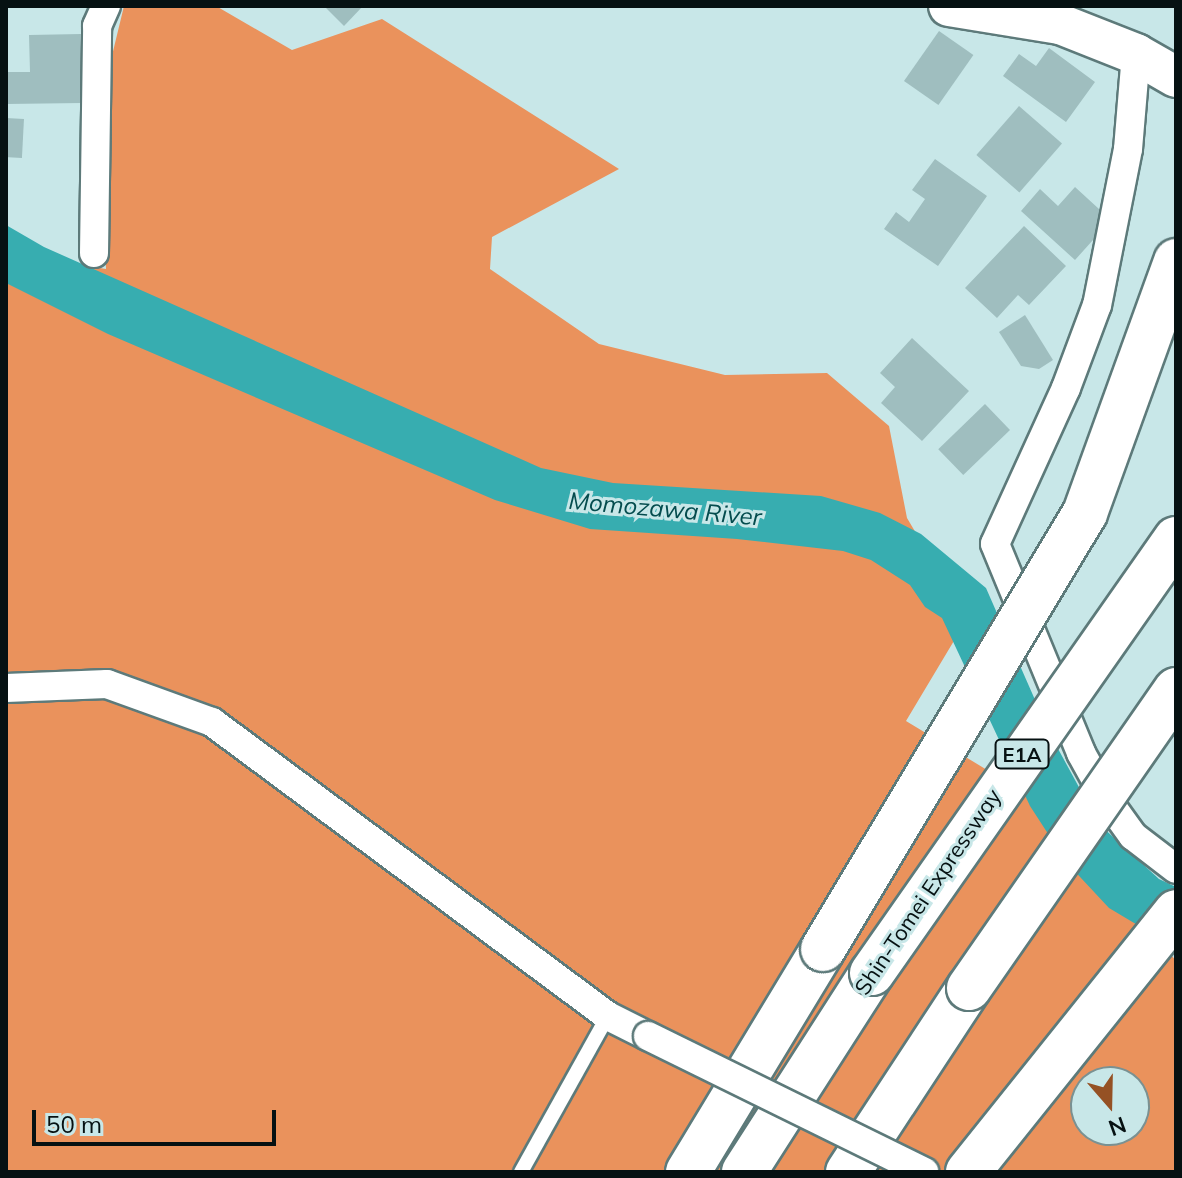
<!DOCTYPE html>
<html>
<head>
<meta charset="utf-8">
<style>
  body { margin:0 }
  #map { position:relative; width:1182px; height:1178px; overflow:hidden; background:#c8e7e8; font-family:Mulish,sans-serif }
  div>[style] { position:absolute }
  .forest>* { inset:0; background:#ea925c }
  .water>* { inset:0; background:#37adb0 }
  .building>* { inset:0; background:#9fbebf; transform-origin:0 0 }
  .roads { filter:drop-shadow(2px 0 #5d7a7a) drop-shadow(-2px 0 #5d7a7a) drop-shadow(0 2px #5d7a7a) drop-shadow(0 -2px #5d7a7a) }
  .lane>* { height:14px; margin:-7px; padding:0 7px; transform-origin:7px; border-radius:7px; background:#fff }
  .street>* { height:28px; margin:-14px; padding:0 14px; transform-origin:14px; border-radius:14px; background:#fff }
  .secondary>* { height:40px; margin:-20px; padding:0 20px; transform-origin:20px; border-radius:20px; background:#fff }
  .highway>* { height:44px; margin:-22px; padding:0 22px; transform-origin:22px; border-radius:22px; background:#fff }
  .bridges { filter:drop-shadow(2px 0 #5d7a7a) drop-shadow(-2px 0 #5d7a7a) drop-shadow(0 2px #5d7a7a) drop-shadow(0 -2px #5d7a7a) }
  .street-bridge>* { height:28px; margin:-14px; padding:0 14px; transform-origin:14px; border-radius:14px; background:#fff }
  .highway-bridge>* { height:44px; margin:-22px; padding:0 22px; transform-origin:22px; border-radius:22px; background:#fff }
  span { translate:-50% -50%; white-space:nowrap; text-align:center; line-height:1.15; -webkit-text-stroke:6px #c8e7e8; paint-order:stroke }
  .shield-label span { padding:2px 6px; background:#c8e7e8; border:2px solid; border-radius:6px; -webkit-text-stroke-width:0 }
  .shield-label { font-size:20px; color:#061112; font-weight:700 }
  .street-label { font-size:22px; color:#061112 }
  .water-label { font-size:24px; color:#044c4e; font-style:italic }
  .frame { position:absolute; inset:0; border:8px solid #061112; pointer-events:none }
  .north { position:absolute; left:1070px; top:1066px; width:80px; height:80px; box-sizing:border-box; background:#c8e7e8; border:2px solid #7a9192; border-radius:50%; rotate:160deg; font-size:22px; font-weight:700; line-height:32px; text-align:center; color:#061112 }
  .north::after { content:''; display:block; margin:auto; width:28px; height:36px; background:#955124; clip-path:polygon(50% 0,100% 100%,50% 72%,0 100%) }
  .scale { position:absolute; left:32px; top:1110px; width:244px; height:36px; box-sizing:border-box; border:4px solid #061112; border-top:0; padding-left:10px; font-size:24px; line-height:28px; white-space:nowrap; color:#061112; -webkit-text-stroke:6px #c8e7e8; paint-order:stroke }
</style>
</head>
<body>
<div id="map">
  <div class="forest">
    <i style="clip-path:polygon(evenodd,124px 6px,216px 6px,292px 50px,382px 19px,619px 169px,492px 237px,490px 269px,599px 344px,725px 375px,827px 373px,889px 426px,907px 518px,967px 619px,906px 721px,1055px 811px,1176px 961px,1176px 1172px,6px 1172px,6px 253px,106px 269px,101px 101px,124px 6px,1086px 1082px,1134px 1082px,1134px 1130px,1086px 1130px,1086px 1082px)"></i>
  </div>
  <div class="water">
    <i style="clip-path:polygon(6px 225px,44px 247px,541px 468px,613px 483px,821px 496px,880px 513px,921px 534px,986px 588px,1050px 734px,1099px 824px,1159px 879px,1176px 887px,1176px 948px,1109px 908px,1067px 863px,1030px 806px,942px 618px,925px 607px,910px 585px,871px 560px,843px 551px,737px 539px,590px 529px,495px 500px,108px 334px,6px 283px)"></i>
  </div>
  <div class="building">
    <i style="clip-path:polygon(324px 6px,363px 6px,344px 26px)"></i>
    <i style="left:939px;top:31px;width:42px;height:61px;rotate:35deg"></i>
    <i style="clip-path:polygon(81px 34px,82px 103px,6px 104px,6px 72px,30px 72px,29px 35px)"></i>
    <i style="clip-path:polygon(1049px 48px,1095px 82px,1066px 122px,1003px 76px,1019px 54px,1036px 66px)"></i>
    <i style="left:1019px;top:106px;width:57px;height:65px;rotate:41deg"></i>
    <i style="left:6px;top:118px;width:18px;height:39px;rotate:3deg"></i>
    <i style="clip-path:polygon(935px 159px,987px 196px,938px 266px,884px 229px,896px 212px,909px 222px,925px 199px,912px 190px)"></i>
    <i style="clip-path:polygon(1075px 187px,1111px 220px,1075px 260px,1021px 211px,1040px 189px,1058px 206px)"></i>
    <i style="clip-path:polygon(1024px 226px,1066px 266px,1029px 305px,1018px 295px,997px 318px,965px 288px)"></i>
    <i style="clip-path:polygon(1025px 315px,1053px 360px,1039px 369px,1021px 366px,999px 332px)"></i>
    <i style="clip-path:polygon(912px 338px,969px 391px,922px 441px,881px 403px,895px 387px,880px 373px)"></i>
    <i style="left:985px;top:404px;width:36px;height:65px;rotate:46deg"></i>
  </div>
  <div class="roads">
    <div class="lane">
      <i style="left:521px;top:1172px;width:179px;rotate:-60.9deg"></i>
    </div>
    <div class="street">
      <i style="left:1136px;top:54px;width:95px;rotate:94.8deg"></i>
      <i style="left:1128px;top:149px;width:159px;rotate:101.2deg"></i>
      <i style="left:1097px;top:305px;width:89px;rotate:110.5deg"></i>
      <i style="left:1066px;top:388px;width:171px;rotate:114.5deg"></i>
      <i style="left:995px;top:544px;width:226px;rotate:67.6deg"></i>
      <i style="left:1081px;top:753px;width:54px;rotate:61deg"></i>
      <i style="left:1107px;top:800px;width:44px;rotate:54.2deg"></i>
      <i style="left:1133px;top:836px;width:54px;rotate:37.5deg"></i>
      <i style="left:94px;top:253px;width:227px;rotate:-89.2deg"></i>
      <i style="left:97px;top:26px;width:22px;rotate:-66deg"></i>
      <i style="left:6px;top:688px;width:101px;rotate:-2.3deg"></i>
      <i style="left:107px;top:684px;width:112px;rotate:19.9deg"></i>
      <i style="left:212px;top:722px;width:493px;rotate:36.6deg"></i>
      <i style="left:608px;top:1016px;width:45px;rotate:26.6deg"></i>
    </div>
    <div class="secondary">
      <i style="left:949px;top:6px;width:112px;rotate:9.2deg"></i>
      <i style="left:1060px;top:24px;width:82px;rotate:21.5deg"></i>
      <i style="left:1136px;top:54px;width:46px;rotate:29.9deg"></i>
    </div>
    <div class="highway">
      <i style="left:688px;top:1172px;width:261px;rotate:-58.8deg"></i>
      <i style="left:744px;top:1172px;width:237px;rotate:-57.3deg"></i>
      <i style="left:848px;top:1172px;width:220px;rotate:-56.7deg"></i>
      <i style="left:968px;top:1172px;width:333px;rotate:-51.3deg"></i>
    </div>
  </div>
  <div class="bridges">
    <div class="street-bridge">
      <i style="left:648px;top:1036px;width:308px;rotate:26.2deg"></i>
    </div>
    <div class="highway-bridge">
      <i style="left:823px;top:949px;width:509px;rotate:-59deg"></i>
      <i style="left:1085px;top:513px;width:268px;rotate:-70.1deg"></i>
      <i style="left:872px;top:973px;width:530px;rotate:-54.99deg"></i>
      <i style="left:969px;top:988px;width:363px;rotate:-55.2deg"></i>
    </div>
  </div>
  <div class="shield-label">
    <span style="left:1022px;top:754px">E1A</span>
  </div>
  <div class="street-label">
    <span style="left:928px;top:892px;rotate:-56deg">Shin-Tomei Expressway</span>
  </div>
  <div class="water-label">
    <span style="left:665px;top:509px;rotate:5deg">Momozawa River</span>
  </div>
  <div class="frame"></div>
  <div class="north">N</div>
  <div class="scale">50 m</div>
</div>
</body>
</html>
